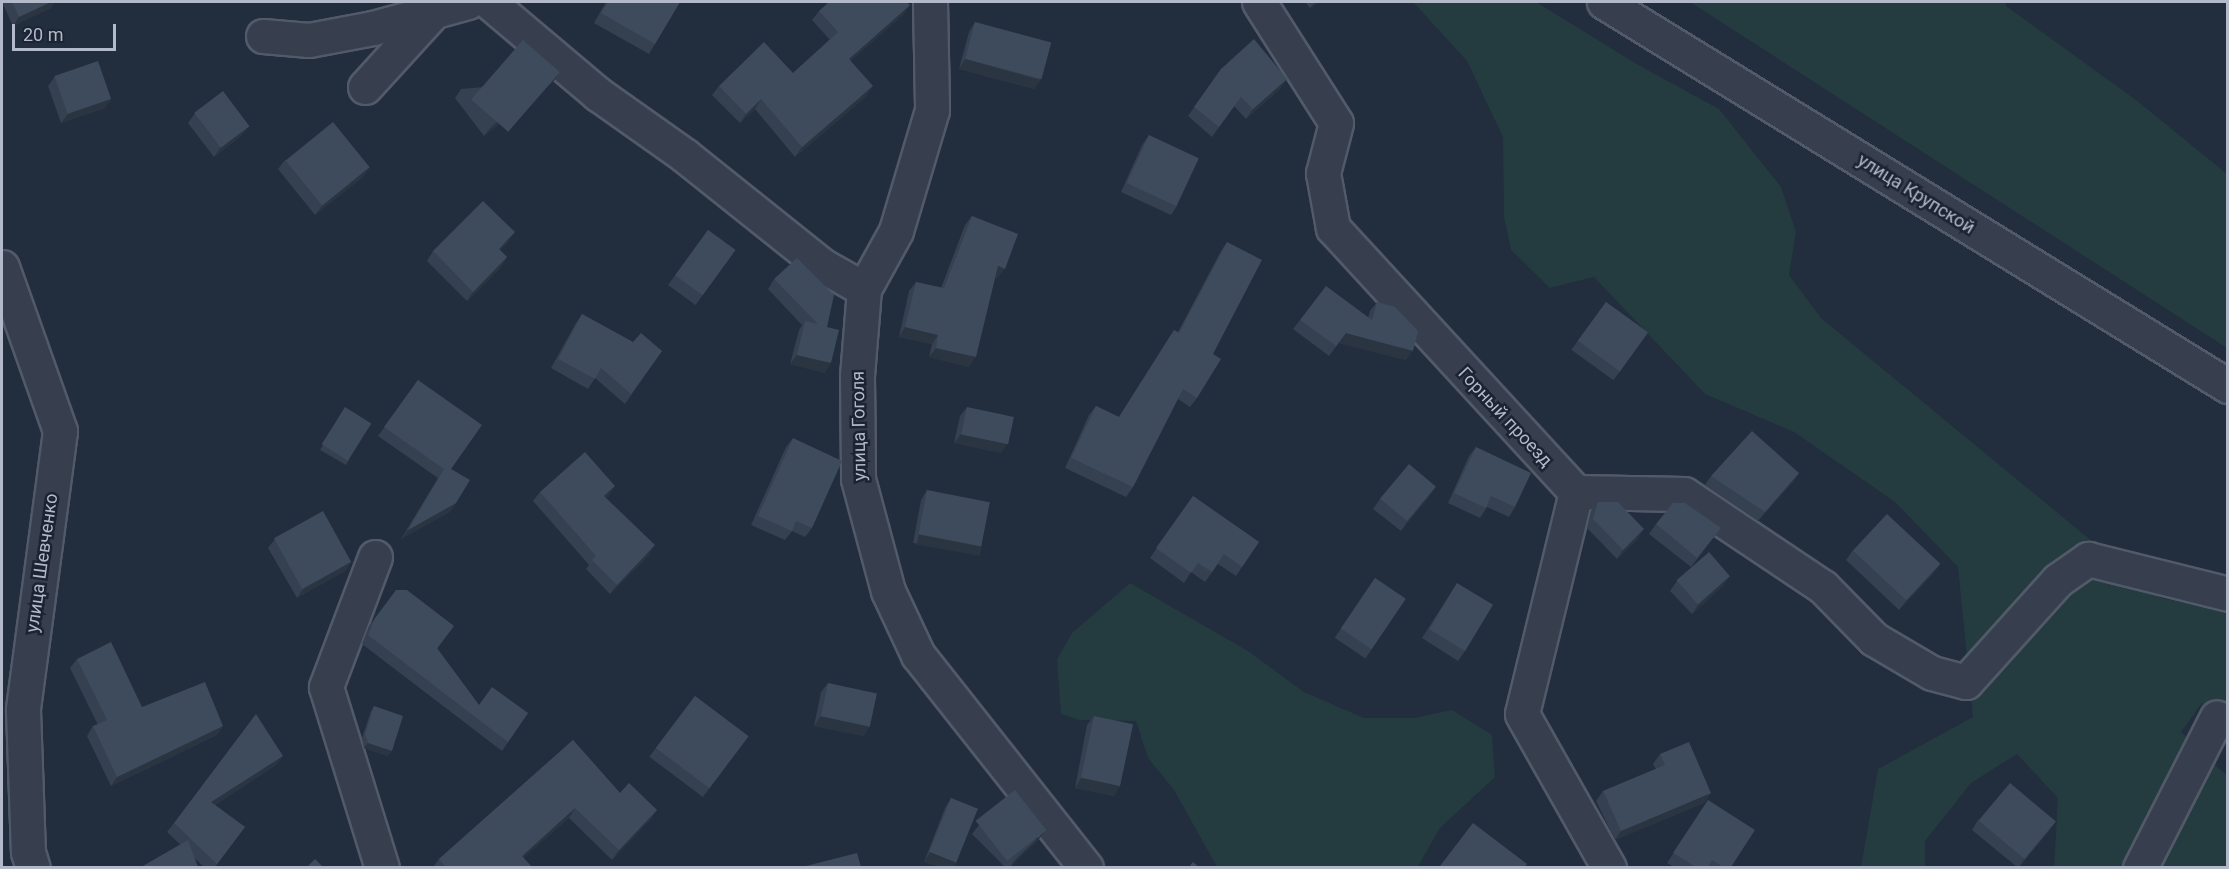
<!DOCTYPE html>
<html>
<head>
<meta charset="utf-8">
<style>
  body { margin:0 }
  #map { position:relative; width:2229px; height:869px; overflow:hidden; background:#222d3e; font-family:Roboto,sans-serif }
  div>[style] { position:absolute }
  .green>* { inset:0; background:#243b3f }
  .roads { filter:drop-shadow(2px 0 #525a69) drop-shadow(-2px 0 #525a69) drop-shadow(0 2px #525a69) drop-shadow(0 -2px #525a69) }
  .minor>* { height:33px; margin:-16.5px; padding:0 16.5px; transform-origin:16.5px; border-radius:16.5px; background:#373f4e }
  .wall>* { inset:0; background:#354050; transform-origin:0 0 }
  .shaded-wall>* { inset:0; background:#2b3441; transform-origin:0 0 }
  .building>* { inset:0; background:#3e4b5d; transform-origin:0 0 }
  span { translate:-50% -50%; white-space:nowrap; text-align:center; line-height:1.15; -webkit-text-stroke:5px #1c2433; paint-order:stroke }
  .street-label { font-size:18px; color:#b2bac9 }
  .frame { position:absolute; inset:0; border:3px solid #b2bac9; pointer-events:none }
  .scale { position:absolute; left:12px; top:24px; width:104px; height:27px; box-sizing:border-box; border:3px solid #b2bac9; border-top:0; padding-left:8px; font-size:18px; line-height:21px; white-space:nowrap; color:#b2bac9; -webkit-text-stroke:4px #1c2433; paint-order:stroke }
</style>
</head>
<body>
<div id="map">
  <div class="green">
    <i style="clip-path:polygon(1413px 2px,1536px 2px,1640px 66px,1719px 109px,1781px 187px,1796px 232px,1789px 275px,1821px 318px,2161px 598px,2227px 611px,2227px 713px,2202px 703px,2181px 732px,2227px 776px,2227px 867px,2054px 867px,2058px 798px,2017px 754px,1971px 783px,1925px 841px,1925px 867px,1861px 867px,1878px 769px,1973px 717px,1958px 567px,1895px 502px,1794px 432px,1705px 394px,1594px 277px,1550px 288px,1511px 250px,1504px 217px,1503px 137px,1467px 61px)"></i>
    <i style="clip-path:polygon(1690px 2px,2006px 2px,2006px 6px,2136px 100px,2227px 174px,2227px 348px)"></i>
    <i style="clip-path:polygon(1130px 583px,1248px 651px,1304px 692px,1364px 718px,1414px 718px,1452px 710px,1492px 735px,1495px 777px,1439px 829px,1418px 867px,1217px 867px,1174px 790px,1148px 758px,1136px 721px,1080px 720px,1061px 714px,1057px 659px,1072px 633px)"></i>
  </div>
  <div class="roads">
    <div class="minor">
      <i style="left:489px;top:2px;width:143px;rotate:40.2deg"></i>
      <i style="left:598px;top:94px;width:105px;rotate:35.3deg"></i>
      <i style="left:684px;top:155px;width:178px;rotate:38.6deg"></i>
      <i style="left:823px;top:266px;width:47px;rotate:29.3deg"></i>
      <i style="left:930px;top:2px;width:108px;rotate:88.9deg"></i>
      <i style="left:932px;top:110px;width:126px;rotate:106.6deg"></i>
      <i style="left:896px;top:231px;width:66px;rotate:118.9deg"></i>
      <i style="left:864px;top:289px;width:87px;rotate:94.6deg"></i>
      <i style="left:857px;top:376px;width:103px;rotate:89.4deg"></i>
      <i style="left:858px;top:479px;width:116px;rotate:75deg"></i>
      <i style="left:888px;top:591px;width:71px;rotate:64.9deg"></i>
      <i style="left:918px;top:655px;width:271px;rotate:51.7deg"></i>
      <i style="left:1259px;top:2px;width:143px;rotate:57.5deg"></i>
      <i style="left:1336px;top:123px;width:52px;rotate:104.6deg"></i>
      <i style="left:1323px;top:173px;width:56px;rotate:79.7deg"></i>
      <i style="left:1333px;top:228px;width:359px;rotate:47.4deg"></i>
      <i style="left:1576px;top:492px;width:228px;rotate:103.7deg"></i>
      <i style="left:1522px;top:714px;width:177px;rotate:60.5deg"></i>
      <i style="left:1604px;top:2px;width:733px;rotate:31.61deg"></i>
      <i style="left:263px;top:36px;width:46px;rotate:5deg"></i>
      <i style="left:309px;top:40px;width:65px;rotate:-10.6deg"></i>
      <i style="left:373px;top:28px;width:98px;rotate:-15.3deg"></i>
      <i style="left:365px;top:87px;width:105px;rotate:-47.7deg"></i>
      <i style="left:2px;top:267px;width:174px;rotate:70.5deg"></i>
      <i style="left:60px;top:431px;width:281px;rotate:97.6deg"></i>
      <i style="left:23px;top:710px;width:142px;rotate:88deg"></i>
      <i style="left:28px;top:852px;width:17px;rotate:73deg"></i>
      <i style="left:1576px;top:492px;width:108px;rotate:1.1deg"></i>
      <i style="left:1684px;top:494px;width:167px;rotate:33.8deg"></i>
      <i style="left:1823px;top:587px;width:73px;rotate:45.6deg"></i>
      <i style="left:1874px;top:639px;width:67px;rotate:30.4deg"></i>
      <i style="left:1932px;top:673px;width:35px;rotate:15deg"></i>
      <i style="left:1966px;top:682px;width:137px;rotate:-48deg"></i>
      <i style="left:2058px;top:580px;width:37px;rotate:-35deg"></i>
      <i style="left:2088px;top:559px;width:144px;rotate:14deg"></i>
      <i style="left:375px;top:557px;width:139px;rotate:110.7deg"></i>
      <i style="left:326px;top:687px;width:189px;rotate:72.8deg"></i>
      <i style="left:2140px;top:868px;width:169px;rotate:-63deg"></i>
    </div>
  </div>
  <div class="wall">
    <i style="clip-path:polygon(2px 2px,55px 2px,51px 8px,13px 26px)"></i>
    <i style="clip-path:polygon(606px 2px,680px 2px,655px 44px,649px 54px,594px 23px)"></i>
    <i style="clip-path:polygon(1305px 2px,1319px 2px,1310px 8px)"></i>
    <i style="clip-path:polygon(910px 5px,903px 15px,850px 61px,867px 96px,795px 157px,755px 109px,740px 123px,712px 95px,719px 86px,793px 73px,830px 40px,812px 20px,819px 11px)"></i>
    <i style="clip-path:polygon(975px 22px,1041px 80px,1034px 89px,959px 69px,969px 32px)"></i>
    <i style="clip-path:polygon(1221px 69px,1287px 79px,1280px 89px,1246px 119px,1234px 106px,1212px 137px,1188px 116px)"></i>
    <i style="clip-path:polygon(55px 76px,111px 99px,105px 108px,61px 123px,48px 86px)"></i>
    <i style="clip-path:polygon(554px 81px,484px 136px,455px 98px,461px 89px)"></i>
    <i style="clip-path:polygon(195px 113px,249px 126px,242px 135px,214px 157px,188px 123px)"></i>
    <i style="clip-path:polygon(1149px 135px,1177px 206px,1171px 215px,1121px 192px,1142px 145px)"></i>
    <i style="clip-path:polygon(285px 160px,370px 167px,363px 177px,315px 215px,278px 169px)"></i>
    <i style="clip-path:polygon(972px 216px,998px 278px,995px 277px,969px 367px,929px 357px,932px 344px,899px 337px,909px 291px,916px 282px,941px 288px,965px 225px)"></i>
    <i style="left:708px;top:230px;width:34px;height:68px;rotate:36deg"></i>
    <i style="clip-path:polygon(508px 242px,500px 250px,507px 257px,501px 267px,467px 301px,427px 261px,433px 251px)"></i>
    <i style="clip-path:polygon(1227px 242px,1213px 354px,1197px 398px,1190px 407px,1178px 399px,1133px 487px,1126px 497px,1065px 468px,1089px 415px,1096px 406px,1119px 417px,1174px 330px,1178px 332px,1221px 251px)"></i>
    <i style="clip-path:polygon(774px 279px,827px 327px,825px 373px,790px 364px,799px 330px,802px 325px,768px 289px)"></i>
    <i style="clip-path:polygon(1377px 302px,1406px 360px,1339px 343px,1329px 356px,1293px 329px,1300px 320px,1368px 318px,1370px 311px)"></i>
    <i style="left:1606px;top:302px;width:52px;height:59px;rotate:36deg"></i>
    <i style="clip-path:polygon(582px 314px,633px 342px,662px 351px,625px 404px,595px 378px,588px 389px,551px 368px,576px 323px)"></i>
    <i style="clip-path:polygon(418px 380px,451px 469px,456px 503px,450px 512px,401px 539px,438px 478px,378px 436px)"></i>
    <i style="clip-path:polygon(345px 407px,349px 460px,346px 465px,320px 450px)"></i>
    <i style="clip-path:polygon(967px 407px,1007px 444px,1001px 453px,954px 443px,960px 416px)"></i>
    <i style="clip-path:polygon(793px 438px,812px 528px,805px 537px,792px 531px,785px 540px,751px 525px,786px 447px)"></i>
    <i style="clip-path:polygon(1476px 447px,1515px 507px,1509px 517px,1487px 507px,1480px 518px,1448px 503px,1469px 456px)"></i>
    <i style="clip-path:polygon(1799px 473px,1793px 482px,1758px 521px,1705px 485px,1711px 476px)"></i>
    <i style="clip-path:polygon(1436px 487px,1401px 531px,1373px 509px,1380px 499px)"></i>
    <i style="clip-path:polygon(927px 490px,982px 545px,976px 554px,913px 543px,921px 500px)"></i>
    <i style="clip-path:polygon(540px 492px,609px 496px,606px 498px,649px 555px,610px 594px,586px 569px,589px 565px,533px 501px)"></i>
    <i style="clip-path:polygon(1193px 496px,1259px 542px,1236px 576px,1218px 564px,1205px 582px,1191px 572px,1184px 583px,1150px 558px)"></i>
    <i style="clip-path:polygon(1598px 502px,1638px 539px,1617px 559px,1587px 528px,1591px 511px)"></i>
    <i style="clip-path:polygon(1656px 524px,1721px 528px,1691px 567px,1649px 534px)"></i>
    <i style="clip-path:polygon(275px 539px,351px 562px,345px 571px,297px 598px,268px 548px)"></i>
    <i style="clip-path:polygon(1853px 550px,1940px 564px,1933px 574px,1899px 610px,1846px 560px)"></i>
    <i style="left:1375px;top:578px;width:37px;height:72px;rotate:34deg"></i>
    <i style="clip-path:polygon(1677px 581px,1724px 585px,1692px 614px,1670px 591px)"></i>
    <i style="clip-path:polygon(1457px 583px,1465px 651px,1458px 661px,1422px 638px)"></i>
    <i style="clip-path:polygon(375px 618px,454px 626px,437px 649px,479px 705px,528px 713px,502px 751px,362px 644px,369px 626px)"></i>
    <i style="clip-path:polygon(77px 659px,142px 707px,223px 726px,217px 735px,111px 786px,87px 736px,93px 726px,98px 725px,70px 668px)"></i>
    <i style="clip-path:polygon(828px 683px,864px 736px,814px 726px,821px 692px)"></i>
    <i style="left:695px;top:696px;width:67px;height:76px;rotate:37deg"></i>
    <i style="clip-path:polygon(374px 706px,388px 756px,364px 748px,362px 738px,371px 711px)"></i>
    <i style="clip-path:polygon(1094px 716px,1120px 786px,1114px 796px,1075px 788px,1087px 725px)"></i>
    <i style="clip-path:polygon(573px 740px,620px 793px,657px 810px,650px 820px,612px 860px,569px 818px,523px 858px,532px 867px,433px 867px,439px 859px)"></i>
    <i style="clip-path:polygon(1660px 754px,1711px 793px,1704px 803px,1615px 840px,1596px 801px,1603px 791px,1656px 769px,1653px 764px)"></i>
    <i style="clip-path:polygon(283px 756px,276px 765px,215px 805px,245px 827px,215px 867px,204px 867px,167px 832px,174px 823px)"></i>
    <i style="clip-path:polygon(951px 798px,978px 809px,924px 862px,945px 808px)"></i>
    <i style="clip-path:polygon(1708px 800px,1731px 867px,1674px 867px,1667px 863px)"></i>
    <i style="clip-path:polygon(1978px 820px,2049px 831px,2019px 867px,2017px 867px,1972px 830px)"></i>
    <i style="clip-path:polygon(979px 825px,1039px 839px,1010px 867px,1005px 867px,972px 834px)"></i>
  </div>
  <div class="shaded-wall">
    <i style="clip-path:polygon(51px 2px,55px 2px,51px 8px,13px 26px,19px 17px)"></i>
    <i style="clip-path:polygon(1315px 2px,1319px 2px,1310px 8px)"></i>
    <i style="clip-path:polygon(910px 5px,903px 15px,842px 69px,849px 59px)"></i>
    <i style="clip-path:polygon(965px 59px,1041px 80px,1034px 89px,959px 69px)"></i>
    <i style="clip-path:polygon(560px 72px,554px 81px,484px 136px,491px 127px)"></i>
    <i style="clip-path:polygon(1287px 79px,1280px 89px,1246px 119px,1253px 109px)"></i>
    <i style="clip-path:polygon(873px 86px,867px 96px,795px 157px,802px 147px)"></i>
    <i style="clip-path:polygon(111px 99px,105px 108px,61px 123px,68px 114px)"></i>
    <i style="clip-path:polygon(761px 99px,755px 109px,740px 123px,746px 114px)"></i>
    <i style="clip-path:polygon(249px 126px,242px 135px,214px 157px,221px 147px)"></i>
    <i style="clip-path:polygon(370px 167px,363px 177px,315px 215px,322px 206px)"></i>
    <i style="clip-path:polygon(515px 232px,508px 242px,492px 258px,499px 249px)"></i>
    <i style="clip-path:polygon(507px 257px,501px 267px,467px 301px,473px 292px)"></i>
    <i style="clip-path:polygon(998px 266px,1005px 269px,998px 278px,991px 275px)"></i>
    <i style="clip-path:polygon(905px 327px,938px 335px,932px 344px,899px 337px)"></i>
    <i style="clip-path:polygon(1346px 333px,1413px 351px,1406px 360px,1339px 343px,1329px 356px)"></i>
    <i style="clip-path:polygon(936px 348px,976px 357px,969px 367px,929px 357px)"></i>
    <i style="clip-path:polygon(797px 355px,831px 363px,825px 373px,790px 364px)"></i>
    <i style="clip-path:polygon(961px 434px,1007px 444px,1001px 453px,954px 443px)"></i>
    <i style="clip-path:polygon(1799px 473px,1793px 482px,1758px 521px,1765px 512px)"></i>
    <i style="clip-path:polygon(615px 486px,609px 496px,598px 505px,604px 496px)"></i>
    <i style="clip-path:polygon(1436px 487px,1430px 496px,1401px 531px,1407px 522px)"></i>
    <i style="clip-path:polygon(456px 503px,450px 512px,401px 539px,408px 530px)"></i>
    <i style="clip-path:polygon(1644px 529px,1638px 539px,1617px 559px,1623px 550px)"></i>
    <i style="left:919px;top:534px;width:64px;height:11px;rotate:10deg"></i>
    <i style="clip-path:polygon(655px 545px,649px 555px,610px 594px,617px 585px)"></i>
    <i style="clip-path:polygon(351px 562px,345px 571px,297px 598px,303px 589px)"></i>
    <i style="clip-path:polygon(1940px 564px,1933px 574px,1899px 610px,1906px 601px)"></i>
    <i style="clip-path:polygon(1730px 576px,1724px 585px,1692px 614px,1698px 605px)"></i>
    <i style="clip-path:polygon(821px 716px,870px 726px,864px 736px,814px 726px)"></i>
    <i style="clip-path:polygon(223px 726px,217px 735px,111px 786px,117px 777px)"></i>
    <i style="clip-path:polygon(368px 743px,392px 751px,388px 756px,364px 748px)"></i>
    <i style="clip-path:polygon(283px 756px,276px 765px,205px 811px,211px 802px)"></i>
    <i style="clip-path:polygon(1081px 778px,1120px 786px,1114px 796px,1075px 788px)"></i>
    <i style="clip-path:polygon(1711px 793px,1704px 803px,1615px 840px,1621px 831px)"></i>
    <i style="clip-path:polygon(575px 808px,569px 818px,515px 865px,522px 856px)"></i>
    <i style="clip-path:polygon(657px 810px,650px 820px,612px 860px,619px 850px)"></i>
    <i style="clip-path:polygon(2056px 821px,2049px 831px,2018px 867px,2024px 859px)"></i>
    <i style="clip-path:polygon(1046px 830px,1039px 839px,1010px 867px,1014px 861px)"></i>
    <i style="clip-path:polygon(930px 852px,957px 863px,954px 867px,939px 867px,924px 862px)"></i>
  </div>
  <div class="building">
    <i style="clip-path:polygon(12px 2px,51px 2px,19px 17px)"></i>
    <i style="clip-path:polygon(608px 2px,680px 2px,655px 44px,601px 13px)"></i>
    <i style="clip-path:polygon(829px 2px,906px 2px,910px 5px,849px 59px,873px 86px,802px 147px,761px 99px,746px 114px,719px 86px,764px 42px,793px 73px,838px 32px,819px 11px)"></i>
    <i style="left:975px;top:22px;width:79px;height:38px;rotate:15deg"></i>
    <i style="clip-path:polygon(1254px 39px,1287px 79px,1253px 109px,1241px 97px,1219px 127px,1194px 107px,1221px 69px)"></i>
    <i style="left:523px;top:40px;width:49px;height:79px;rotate:41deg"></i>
    <i style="left:98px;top:61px;width:40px;height:46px;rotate:71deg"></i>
    <i style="left:223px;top:91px;width:44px;height:36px;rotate:53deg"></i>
    <i style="left:333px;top:122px;width:58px;height:61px;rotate:51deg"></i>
    <i style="left:1149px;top:135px;width:55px;height:53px;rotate:25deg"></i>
    <i style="clip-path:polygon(483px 201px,515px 232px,499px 249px,507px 257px,473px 292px,433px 251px)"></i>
    <i style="clip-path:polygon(972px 216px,1018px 234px,1005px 269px,998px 266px,976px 357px,936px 348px,938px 335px,905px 327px,916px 282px,944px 288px)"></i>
    <i style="left:708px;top:230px;width:34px;height:56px;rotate:36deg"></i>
    <i style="clip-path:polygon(1227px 242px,1262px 260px,1213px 354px,1221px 359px,1197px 398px,1183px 389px,1133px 487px,1071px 458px,1096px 406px,1119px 417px,1174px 330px,1179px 333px)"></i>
    <i style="clip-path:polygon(797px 258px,834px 295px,827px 327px,839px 330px,831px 363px,797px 355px,805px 321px,818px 324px,774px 279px)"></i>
    <i style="clip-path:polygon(1326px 286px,1372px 320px,1377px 302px,1395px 307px,1418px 331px,1413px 351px,1346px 333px,1336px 346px,1300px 320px)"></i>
    <i style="left:1606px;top:302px;width:52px;height:48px;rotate:36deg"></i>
    <i style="clip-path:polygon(582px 314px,633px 342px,641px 333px,662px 351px,631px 394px,601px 368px,595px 379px,558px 359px)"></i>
    <i style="clip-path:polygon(418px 380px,482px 425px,451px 469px,470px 480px,456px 503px,408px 530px,444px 469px,384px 427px)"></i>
    <i style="left:345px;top:407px;width:31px;height:44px;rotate:32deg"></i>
    <i style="left:967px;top:407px;width:48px;height:28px;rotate:12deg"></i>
    <i style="clip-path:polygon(1752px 431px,1799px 473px,1765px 512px,1711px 476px)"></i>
    <i style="clip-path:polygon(793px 438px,842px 461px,812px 528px,796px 521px,792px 531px,758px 516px)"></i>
    <i style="clip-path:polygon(1476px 447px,1531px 473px,1515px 507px,1491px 496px,1486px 508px,1454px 493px)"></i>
    <i style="clip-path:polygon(585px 452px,615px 486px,604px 496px,655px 545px,617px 585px,592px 560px,596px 556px,540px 492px)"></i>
    <i style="left:1409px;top:464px;width:35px;height:45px;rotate:40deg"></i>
    <i style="left:927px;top:490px;width:64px;height:45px;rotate:11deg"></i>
    <i style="clip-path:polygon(1193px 496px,1259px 542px,1242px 567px,1224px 554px,1212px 572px,1198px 563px,1191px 573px,1156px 548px)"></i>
    <i style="clip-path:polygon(1598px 502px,1618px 502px,1644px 529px,1623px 550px,1593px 519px)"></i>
    <i style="clip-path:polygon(1673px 503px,1685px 503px,1721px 528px,1697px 558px,1656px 524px)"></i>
    <i style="left:323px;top:511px;width:58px;height:56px;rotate:61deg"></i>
    <i style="left:1887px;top:514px;width:73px;height:50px;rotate:43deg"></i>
    <i style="left:1709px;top:552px;width:32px;height:43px;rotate:49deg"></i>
    <i style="left:1375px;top:578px;width:37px;height:61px;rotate:34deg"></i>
    <i style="left:1457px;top:583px;width:42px;height:54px;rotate:31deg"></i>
    <i style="clip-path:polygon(396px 590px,407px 590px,454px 626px,437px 648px,479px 705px,492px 687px,528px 713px,508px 742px,368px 635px,375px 618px)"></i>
    <i style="clip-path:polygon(111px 642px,142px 707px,205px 682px,223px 726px,117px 777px,93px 726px,107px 720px,77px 659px)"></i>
    <i style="left:828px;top:683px;width:50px;height:34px;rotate:12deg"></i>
    <i style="left:695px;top:696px;width:67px;height:65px;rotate:37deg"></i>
    <i style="clip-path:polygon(374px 706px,403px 716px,392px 751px,368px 743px,365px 734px)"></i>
    <i style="clip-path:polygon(256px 714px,283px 756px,211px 802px,245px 827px,217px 864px,174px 823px)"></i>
    <i style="left:1094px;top:716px;width:40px;height:63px;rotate:12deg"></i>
    <i style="clip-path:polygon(573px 740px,620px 793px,629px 783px,657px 810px,619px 850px,575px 808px,522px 856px,532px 867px,446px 867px,439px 859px)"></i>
    <i style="clip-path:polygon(1689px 742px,1711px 793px,1621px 831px,1603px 791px,1665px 765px,1660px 754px)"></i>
    <i style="left:2010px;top:783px;width:60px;height:49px;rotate:40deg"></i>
    <i style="left:1015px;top:790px;width:51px;height:50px;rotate:52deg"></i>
    <i style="left:951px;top:798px;width:29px;height:58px;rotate:22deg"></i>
    <i style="clip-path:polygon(1708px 800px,1755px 830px,1731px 867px,1723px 867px,1712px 860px,1708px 867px,1696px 867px,1673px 853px)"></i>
    <i style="clip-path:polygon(1473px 823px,1527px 864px,1525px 867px,1442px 867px,1440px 866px)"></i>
    <i style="clip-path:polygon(188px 840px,198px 867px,141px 867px)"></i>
    <i style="clip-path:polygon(857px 853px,861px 867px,802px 867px)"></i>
    <i style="clip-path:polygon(315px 859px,323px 867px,307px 867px)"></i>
    <i style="clip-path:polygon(1193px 862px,1199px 867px,1189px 867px)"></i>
  </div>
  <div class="street-label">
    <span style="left:1916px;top:194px;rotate:32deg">улица Крупской</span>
    <span style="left:1505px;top:417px;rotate:47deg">Горный проезд</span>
    <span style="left:859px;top:426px;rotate:-91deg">улица Гоголя</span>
    <span style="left:42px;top:563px;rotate:-82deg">улица Шевченко</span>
  </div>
  <div class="frame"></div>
  <div class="scale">20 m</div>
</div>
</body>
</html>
